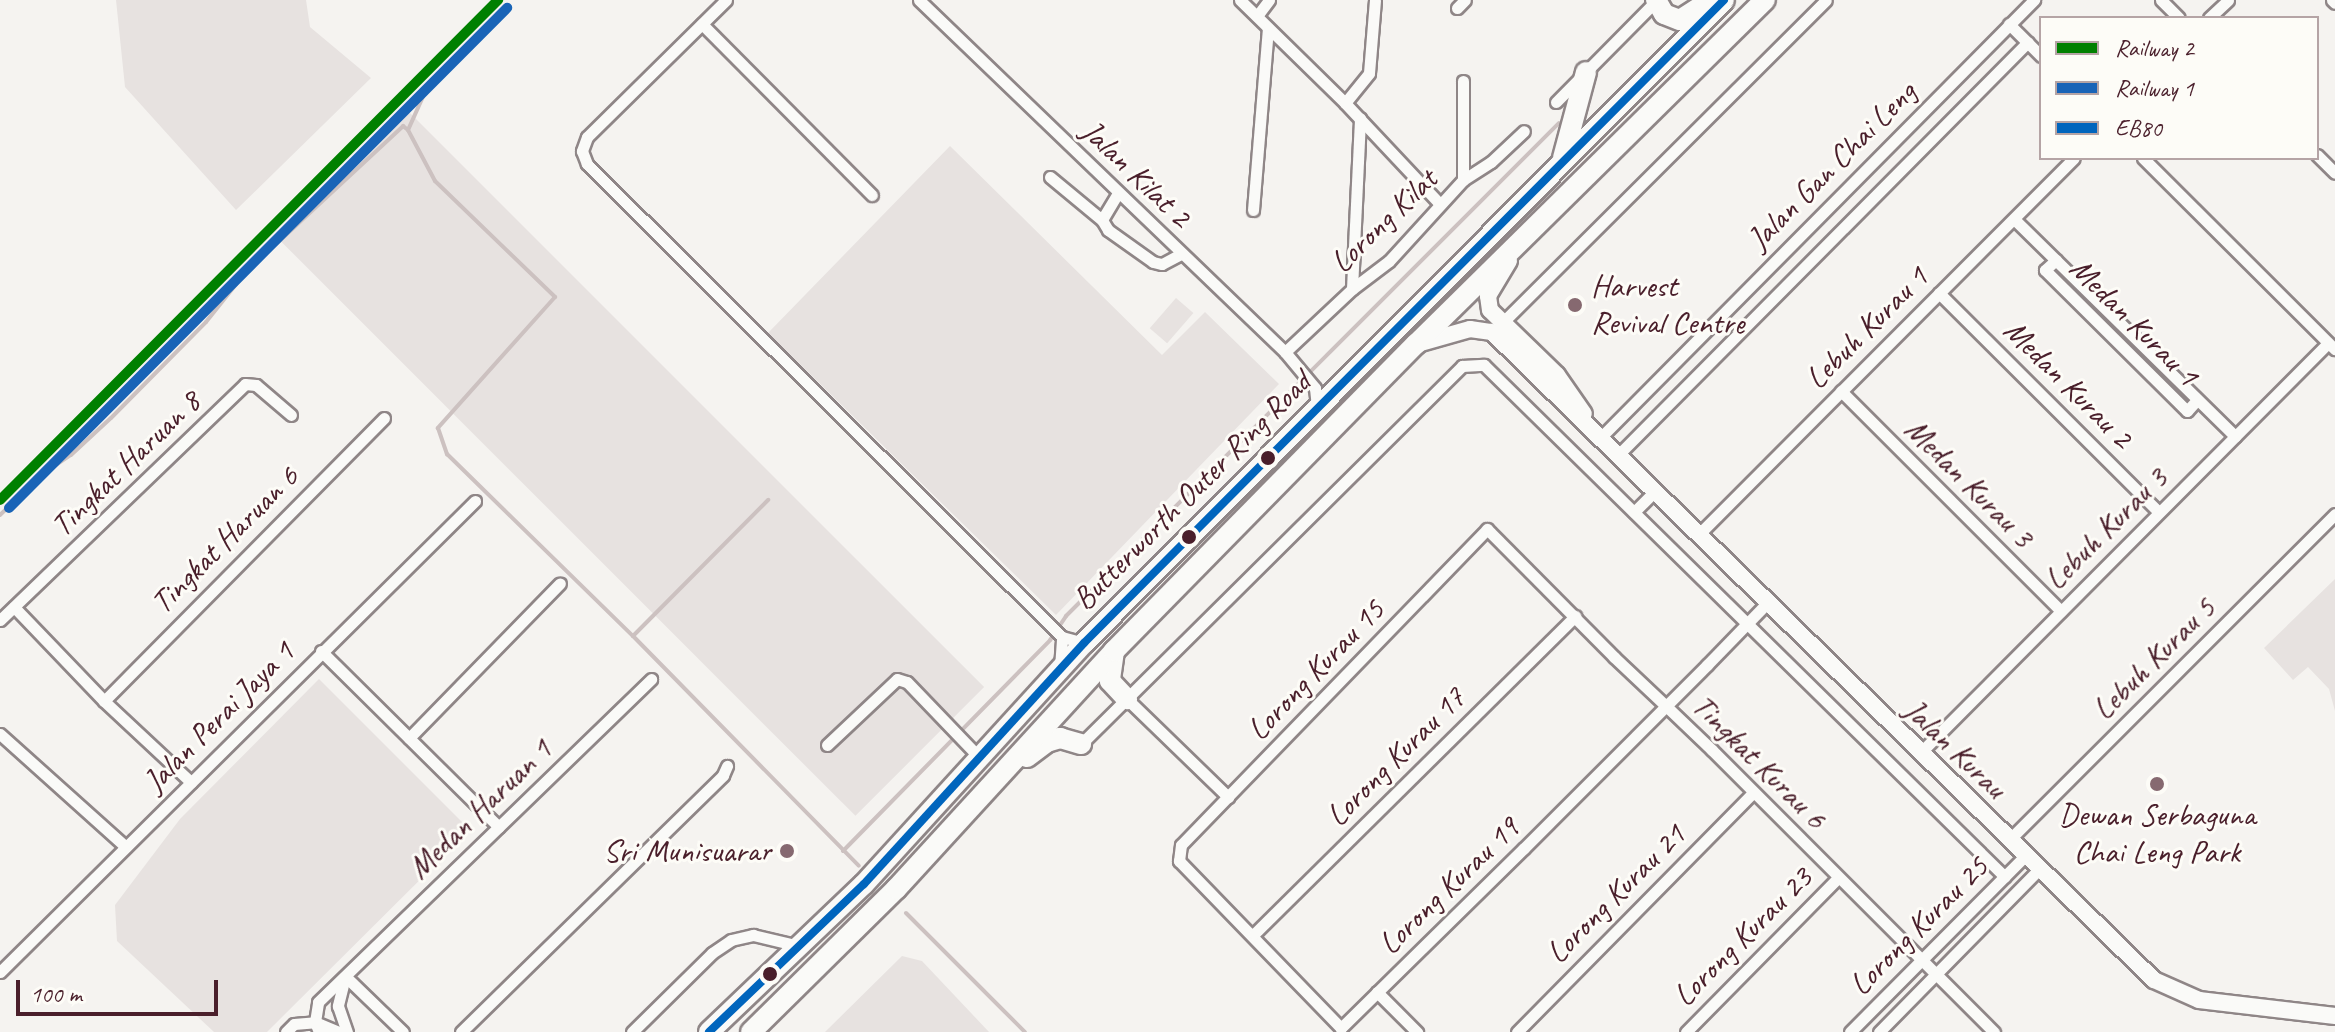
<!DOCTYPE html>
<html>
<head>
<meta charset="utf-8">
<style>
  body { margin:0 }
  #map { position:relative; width:2335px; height:1032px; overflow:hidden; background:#f5f3f0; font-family:Caveat,sans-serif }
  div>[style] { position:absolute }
  .green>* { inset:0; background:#e7e2e0; transform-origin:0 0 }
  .stream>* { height:4px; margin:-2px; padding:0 2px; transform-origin:2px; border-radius:2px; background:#ccc1c0 }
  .roads { filter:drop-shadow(2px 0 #8f8687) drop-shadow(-2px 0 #8f8687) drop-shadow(0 2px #8f8687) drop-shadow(0 -2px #8f8687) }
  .street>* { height:11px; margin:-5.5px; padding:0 5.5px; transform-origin:5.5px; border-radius:5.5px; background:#fafaf8 }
  .secondary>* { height:16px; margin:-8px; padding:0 8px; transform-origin:8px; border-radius:8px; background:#fafaf8 }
  .highway>* { height:20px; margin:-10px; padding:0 10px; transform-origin:10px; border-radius:10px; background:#fafaf8 }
  .bus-1>* { height:8px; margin:-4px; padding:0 4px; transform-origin:4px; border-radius:4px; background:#0065bd }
  .rail-1>* { height:10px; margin:-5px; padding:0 5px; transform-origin:5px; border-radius:5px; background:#008000 }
  .rail-2>* { height:10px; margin:-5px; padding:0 5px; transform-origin:5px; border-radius:5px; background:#1964b7 }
  .dots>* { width:22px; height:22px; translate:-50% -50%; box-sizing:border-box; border:4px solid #fdfcf7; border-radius:50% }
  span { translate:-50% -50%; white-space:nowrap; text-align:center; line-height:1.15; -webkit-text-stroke:6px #fdfcf7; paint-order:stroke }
  .street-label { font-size:32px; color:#4a1f2b }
  .poi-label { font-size:32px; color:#4a1f2b }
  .left { translate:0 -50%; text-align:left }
  .right { translate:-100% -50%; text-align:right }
  .legend { position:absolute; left:2039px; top:16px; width:280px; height:144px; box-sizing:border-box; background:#fdfcf7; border:2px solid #b5a4a5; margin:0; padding:10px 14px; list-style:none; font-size:24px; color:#4a1f2b }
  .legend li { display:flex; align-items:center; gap:16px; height:40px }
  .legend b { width:40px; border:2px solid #b5a4a5 }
  .scale { position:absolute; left:16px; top:980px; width:202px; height:36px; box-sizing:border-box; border:4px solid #4a1f2b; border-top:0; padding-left:10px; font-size:24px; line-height:28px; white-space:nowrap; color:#4a1f2b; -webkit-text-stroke:6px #fdfcf7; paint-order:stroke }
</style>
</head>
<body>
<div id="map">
  <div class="green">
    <i style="clip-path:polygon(116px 0,306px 0,310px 27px,371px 78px,236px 210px,125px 87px)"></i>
    <i style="left:405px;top:108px;width:819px;height:182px;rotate:45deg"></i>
    <i style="clip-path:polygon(950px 146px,1162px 355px,1205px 312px,1279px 384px,1056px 615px,768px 333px)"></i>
    <i style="left:1176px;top:298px;width:23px;height:40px;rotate:41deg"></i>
    <i style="clip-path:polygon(2335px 579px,2335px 711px,2329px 689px,2308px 667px,2293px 680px,2264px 648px)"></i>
    <i style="clip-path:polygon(319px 679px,470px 830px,267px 1032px,214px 1032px,117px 941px,115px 905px,180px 819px)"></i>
    <i style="clip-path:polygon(902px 956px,922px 961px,989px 1032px,825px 1032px)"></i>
  </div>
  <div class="stream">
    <i style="left:426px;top:90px;width:44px;rotate:114.2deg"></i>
    <i style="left:408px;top:130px;width:58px;rotate:62.1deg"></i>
    <i style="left:435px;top:181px;width:167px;rotate:44deg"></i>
    <i style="left:555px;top:297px;width:176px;rotate:131.8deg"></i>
    <i style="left:438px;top:428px;width:28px;rotate:71deg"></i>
    <i style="left:447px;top:454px;width:260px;rotate:44.4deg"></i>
    <i style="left:633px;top:636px;width:322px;rotate:45.5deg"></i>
    <i style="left:0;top:515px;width:57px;rotate:-44.3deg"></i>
    <i style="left:41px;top:475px;width:36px;rotate:-34deg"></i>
    <i style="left:71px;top:455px;width:54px;rotate:-42.8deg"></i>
    <i style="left:111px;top:418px;width:135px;rotate:-45.3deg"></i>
    <i style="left:206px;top:322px;width:63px;rotate:-51.5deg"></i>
    <i style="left:245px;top:273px;width:216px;rotate:-42.9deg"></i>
    <i style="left:403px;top:126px;width:6px;rotate:39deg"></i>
    <i style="left:633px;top:636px;width:192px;rotate:-45.2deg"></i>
    <i style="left:843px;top:851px;width:296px;rotate:-45.5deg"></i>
    <i style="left:1050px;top:640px;width:29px;rotate:-56deg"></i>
    <i style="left:1066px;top:616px;width:697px;rotate:-45deg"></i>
    <i style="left:906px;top:913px;width:168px;rotate:45deg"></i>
  </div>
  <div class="roads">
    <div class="street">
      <i style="left:726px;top:0;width:195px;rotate:135.4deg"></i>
      <i style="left:587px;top:137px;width:15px;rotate:110deg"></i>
      <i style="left:582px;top:151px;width:14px;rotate:69deg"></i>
      <i style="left:587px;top:164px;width:670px;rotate:44.88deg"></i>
      <i style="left:1062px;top:637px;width:23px;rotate:15deg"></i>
      <i style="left:919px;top:0;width:508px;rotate:43.88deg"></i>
      <i style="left:1285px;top:352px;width:47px;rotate:50.2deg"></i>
      <i style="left:1315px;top:388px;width:20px;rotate:84deg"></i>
      <i style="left:1240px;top:0;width:147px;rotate:44.4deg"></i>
      <i style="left:1345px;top:103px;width:139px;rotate:46.8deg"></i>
      <i style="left:2161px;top:0;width:25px;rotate:45deg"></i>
      <i style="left:2332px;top:0;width:4px;rotate:45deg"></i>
      <i style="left:1457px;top:8px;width:11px;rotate:-45deg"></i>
      <i style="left:1257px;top:16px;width:20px;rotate:-53deg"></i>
      <i style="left:2209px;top:18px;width:26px;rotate:-43deg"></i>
      <i style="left:702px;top:24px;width:241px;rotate:45.2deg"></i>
      <i style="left:2009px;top:24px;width:45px;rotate:45deg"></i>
      <i style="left:1463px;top:81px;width:99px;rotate:90deg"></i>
      <i style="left:1556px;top:102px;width:144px;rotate:-45.3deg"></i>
      <i style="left:1345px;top:103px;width:38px;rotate:-51deg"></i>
      <i style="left:1369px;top:73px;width:73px;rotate:-85.3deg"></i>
      <i style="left:2317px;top:155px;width:25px;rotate:45deg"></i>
      <i style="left:2143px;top:158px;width:271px;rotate:44.9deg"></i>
      <i style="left:1050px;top:177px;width:67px;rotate:39.6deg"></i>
      <i style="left:1118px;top:193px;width:31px;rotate:121deg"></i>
      <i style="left:1102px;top:220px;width:12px;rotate:59deg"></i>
      <i style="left:1108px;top:230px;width:55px;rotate:35.4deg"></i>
      <i style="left:1153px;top:262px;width:9px;rotate:13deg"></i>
      <i style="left:1162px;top:264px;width:21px;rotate:-28deg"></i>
      <i style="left:1253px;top:210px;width:182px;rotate:-85.3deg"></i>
      <i style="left:2014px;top:219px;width:310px;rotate:44.5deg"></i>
      <i style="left:2056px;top:260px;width:15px;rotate:138deg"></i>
      <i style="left:2045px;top:270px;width:200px;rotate:44.8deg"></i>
      <i style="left:2187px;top:411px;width:15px;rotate:-48deg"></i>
      <i style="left:1352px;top:289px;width:171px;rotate:-87.3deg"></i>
      <i style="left:1939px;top:293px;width:310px;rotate:44.9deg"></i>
      <i style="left:1502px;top:323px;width:457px;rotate:-44.9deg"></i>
      <i style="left:1285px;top:352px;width:92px;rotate:-43.2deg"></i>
      <i style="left:1352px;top:289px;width:46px;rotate:-37.1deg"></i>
      <i style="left:1389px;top:261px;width:110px;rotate:-47.6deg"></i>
      <i style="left:1463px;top:180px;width:33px;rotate:-33deg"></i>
      <i style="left:1491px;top:162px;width:45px;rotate:-43.2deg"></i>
      <i style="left:1841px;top:391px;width:311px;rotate:45deg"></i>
      <i style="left:1600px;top:438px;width:617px;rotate:-45.26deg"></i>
      <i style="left:1617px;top:456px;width:583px;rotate:-45.21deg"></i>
      <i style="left:1634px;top:512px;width:28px;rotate:-45deg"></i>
      <i style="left:1698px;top:535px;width:532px;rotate:-45.08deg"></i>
      <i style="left:1767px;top:603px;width:86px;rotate:134.1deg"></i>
      <i style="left:1707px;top:665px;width:259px;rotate:135deg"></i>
      <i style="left:1524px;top:848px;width:257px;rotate:135.5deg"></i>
      <i style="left:1341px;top:1028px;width:233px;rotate:-134.1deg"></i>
      <i style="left:1179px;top:861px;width:16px;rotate:-83deg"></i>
      <i style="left:1181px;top:845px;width:440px;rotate:-45.9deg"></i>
      <i style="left:1487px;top:529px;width:180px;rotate:45.2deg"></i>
      <i style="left:1614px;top:657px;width:71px;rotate:43.3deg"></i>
      <i style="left:1666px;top:706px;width:64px;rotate:43.7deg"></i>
      <i style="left:1712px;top:750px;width:399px;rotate:45deg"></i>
      <i style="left:14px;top:607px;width:130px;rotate:46.2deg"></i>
      <i style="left:104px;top:701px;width:119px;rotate:43deg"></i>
      <i style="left:0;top:620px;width:340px;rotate:-43.9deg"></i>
      <i style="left:245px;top:384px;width:11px;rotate:5deg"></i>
      <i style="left:256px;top:385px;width:46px;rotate:40.6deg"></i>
      <i style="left:321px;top:651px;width:250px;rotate:44.7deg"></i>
      <i style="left:1060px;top:668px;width:31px;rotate:-86deg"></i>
      <i style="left:1127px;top:699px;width:141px;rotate:44.1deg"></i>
      <i style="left:104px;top:701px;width:398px;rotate:-45.3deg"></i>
      <i style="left:0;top:734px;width:169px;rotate:41.9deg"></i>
      <i style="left:409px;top:738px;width:216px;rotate:-45.7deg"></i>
      <i style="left:1081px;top:744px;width:537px;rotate:-44.77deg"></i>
      <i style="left:1462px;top:366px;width:22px;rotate:-3deg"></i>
      <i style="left:1484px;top:365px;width:730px;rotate:44.5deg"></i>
      <i style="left:827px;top:745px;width:96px;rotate:-43.3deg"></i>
      <i style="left:897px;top:679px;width:10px;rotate:17deg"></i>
      <i style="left:907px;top:682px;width:105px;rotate:46.2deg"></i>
      <i style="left:1920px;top:753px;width:578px;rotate:-45.14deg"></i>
      <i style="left:2009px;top:840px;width:461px;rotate:-45deg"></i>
      <i style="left:1254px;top:934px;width:452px;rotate:-44.7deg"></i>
      <i style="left:0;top:972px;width:669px;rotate:-44.76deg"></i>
      <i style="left:345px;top:977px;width:30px;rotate:104deg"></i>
      <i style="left:338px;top:1006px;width:28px;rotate:71deg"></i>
      <i style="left:346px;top:977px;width:79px;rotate:44deg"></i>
      <i style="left:1377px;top:992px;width:57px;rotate:45deg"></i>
      <i style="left:286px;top:1032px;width:11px;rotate:-45deg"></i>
      <i style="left:294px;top:1024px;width:21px;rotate:-5deg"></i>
      <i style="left:315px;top:1022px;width:26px;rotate:23deg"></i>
      <i style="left:319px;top:1032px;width:11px;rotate:-112deg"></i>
      <i style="left:315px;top:1022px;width:20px;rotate:-81deg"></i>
      <i style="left:318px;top:1002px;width:464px;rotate:-44.1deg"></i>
      <i style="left:461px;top:1032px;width:367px;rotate:-44.4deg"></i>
      <i style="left:723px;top:775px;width:10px;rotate:-66deg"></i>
      <i style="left:632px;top:1032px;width:112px;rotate:-44.6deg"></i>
      <i style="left:712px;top:953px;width:23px;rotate:-34deg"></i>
      <i style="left:731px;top:940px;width:23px;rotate:-13deg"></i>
      <i style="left:753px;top:935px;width:47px;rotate:13.4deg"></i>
      <i style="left:1517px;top:1032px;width:336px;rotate:-45.4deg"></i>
      <i style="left:1686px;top:1032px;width:216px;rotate:-45.4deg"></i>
      <i style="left:1850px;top:1032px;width:248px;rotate:-45.2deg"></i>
      <i style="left:1879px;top:1032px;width:228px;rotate:-45.5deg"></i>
    </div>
    <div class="secondary">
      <i style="left:1509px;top:261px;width:41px;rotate:121deg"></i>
      <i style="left:1488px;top:296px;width:14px;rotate:82deg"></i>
      <i style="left:1490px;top:310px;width:93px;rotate:44.1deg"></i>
      <i style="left:1557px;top:375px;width:47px;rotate:55.3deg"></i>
      <i style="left:1417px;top:344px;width:55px;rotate:-15.8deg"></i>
      <i style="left:1470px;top:329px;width:22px;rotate:8deg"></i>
      <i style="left:1492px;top:332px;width:926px;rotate:44.39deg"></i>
      <i style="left:2154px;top:980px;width:49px;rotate:24deg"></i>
      <i style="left:2199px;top:1000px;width:137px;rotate:6.7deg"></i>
    </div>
    <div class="highway">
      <i style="left:1656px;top:0;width:16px;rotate:60deg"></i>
      <i style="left:1664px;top:14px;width:17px;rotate:21deg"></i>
      <i style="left:1680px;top:20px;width:37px;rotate:-33deg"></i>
      <i style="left:1563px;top:158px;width:89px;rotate:-75deg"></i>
      <i style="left:1114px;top:651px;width:30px;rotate:98deg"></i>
      <i style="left:1110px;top:681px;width:25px;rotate:47deg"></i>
      <i style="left:1027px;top:757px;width:25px;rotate:-37deg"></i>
      <i style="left:1047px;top:742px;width:14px;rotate:-17deg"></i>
      <i style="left:1060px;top:738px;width:22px;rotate:16deg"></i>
      <i style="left:709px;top:1032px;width:214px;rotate:-43.7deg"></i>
      <i style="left:864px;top:884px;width:326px;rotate:-47.6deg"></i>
      <i style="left:1084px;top:643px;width:907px;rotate:-45.13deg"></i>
      <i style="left:751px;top:1032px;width:204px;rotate:-44.6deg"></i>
      <i style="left:896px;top:889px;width:323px;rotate:-47.5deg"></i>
      <i style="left:1114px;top:651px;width:431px;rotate:-45.5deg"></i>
      <i style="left:1416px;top:344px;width:490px;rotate:-44.6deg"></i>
    </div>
  </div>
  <div class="bus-1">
    <i style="left:709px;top:1032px;width:214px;rotate:-43.7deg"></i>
    <i style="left:864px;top:884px;width:326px;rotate:-47.6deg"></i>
    <i style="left:1084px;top:643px;width:907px;rotate:-45.13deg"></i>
  </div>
  <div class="rail-1">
    <i style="left:0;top:500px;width:706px;rotate:-45.11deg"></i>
  </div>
  <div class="rail-2">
    <i style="left:9px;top:508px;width:706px;rotate:-45.11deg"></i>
  </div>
  <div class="dots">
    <i style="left:1575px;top:305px;background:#866970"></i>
    <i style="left:1268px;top:458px;background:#4a1f2b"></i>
    <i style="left:1189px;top:537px;background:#4a1f2b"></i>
    <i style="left:2157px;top:784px;background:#866970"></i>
    <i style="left:787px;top:851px;background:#866970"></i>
    <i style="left:770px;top:974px;background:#4a1f2b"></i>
  </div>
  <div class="street-label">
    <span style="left:1832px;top:166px;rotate:-45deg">Jalan Gan Chai Leng</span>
    <span style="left:1136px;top:174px;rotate:44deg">Jalan Kilat 2</span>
    <span style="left:1384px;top:221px;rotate:-44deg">Lorong Kilat</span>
    <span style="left:2134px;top:322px;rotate:45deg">Medan Kurau 1</span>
    <span style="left:1867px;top:328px;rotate:-45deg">Lebuh Kurau 1</span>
    <span style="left:2068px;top:384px;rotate:45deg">Medan Kurau 2</span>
    <span style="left:126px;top:464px;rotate:-44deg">Tingkat Haruan 8</span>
    <span style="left:1969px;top:483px;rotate:45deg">Medan Kurau 3</span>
    <span style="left:1192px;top:491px;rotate:-45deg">Butterworth Outer Ring Road</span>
    <span style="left:2106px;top:529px;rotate:-45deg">Lebuh Kurau 3</span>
    <span style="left:225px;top:540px;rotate:-45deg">Tingkat Haruan 6</span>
    <span style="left:2154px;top:659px;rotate:-45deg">Lebuh Kurau 5</span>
    <span style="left:1316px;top:670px;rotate:-46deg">Lorong Kurau 15</span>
    <span style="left:219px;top:717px;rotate:-45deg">Jalan Perai Jaya 1</span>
    <span style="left:1955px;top:749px;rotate:44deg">Jalan Kurau</span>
    <span style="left:1396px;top:757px;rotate:-45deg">Lorong Kurau 17</span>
    <span style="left:1759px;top:762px;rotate:45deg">Tingkat Kurau 6</span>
    <span style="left:480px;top:809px;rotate:-44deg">Medan Haruan 1</span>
    <span style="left:1449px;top:886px;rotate:-44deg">Lorong Kurau 19</span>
    <span style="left:1616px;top:894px;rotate:-45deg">Lorong Kurau 21</span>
    <span style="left:1919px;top:926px;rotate:-45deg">Lorong Kurau 25</span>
    <span style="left:1743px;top:937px;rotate:-45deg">Lorong Kurau 23</span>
  </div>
  <div class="poi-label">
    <span class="left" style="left:1591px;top:305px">Harvest<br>Revival Centre</span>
    <span style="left:2157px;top:834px">Dewan Serbaguna<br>Chai Leng Park</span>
    <span class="right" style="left:771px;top:851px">Sri Munisuarar</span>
  </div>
  <ul class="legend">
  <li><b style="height:10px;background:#008000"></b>Railway 2</li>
  <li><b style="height:10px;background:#1964b7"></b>Railway 1</li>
  <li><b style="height:10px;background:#0065bd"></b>EB80</li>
  </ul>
  <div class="scale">100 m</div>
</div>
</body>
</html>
